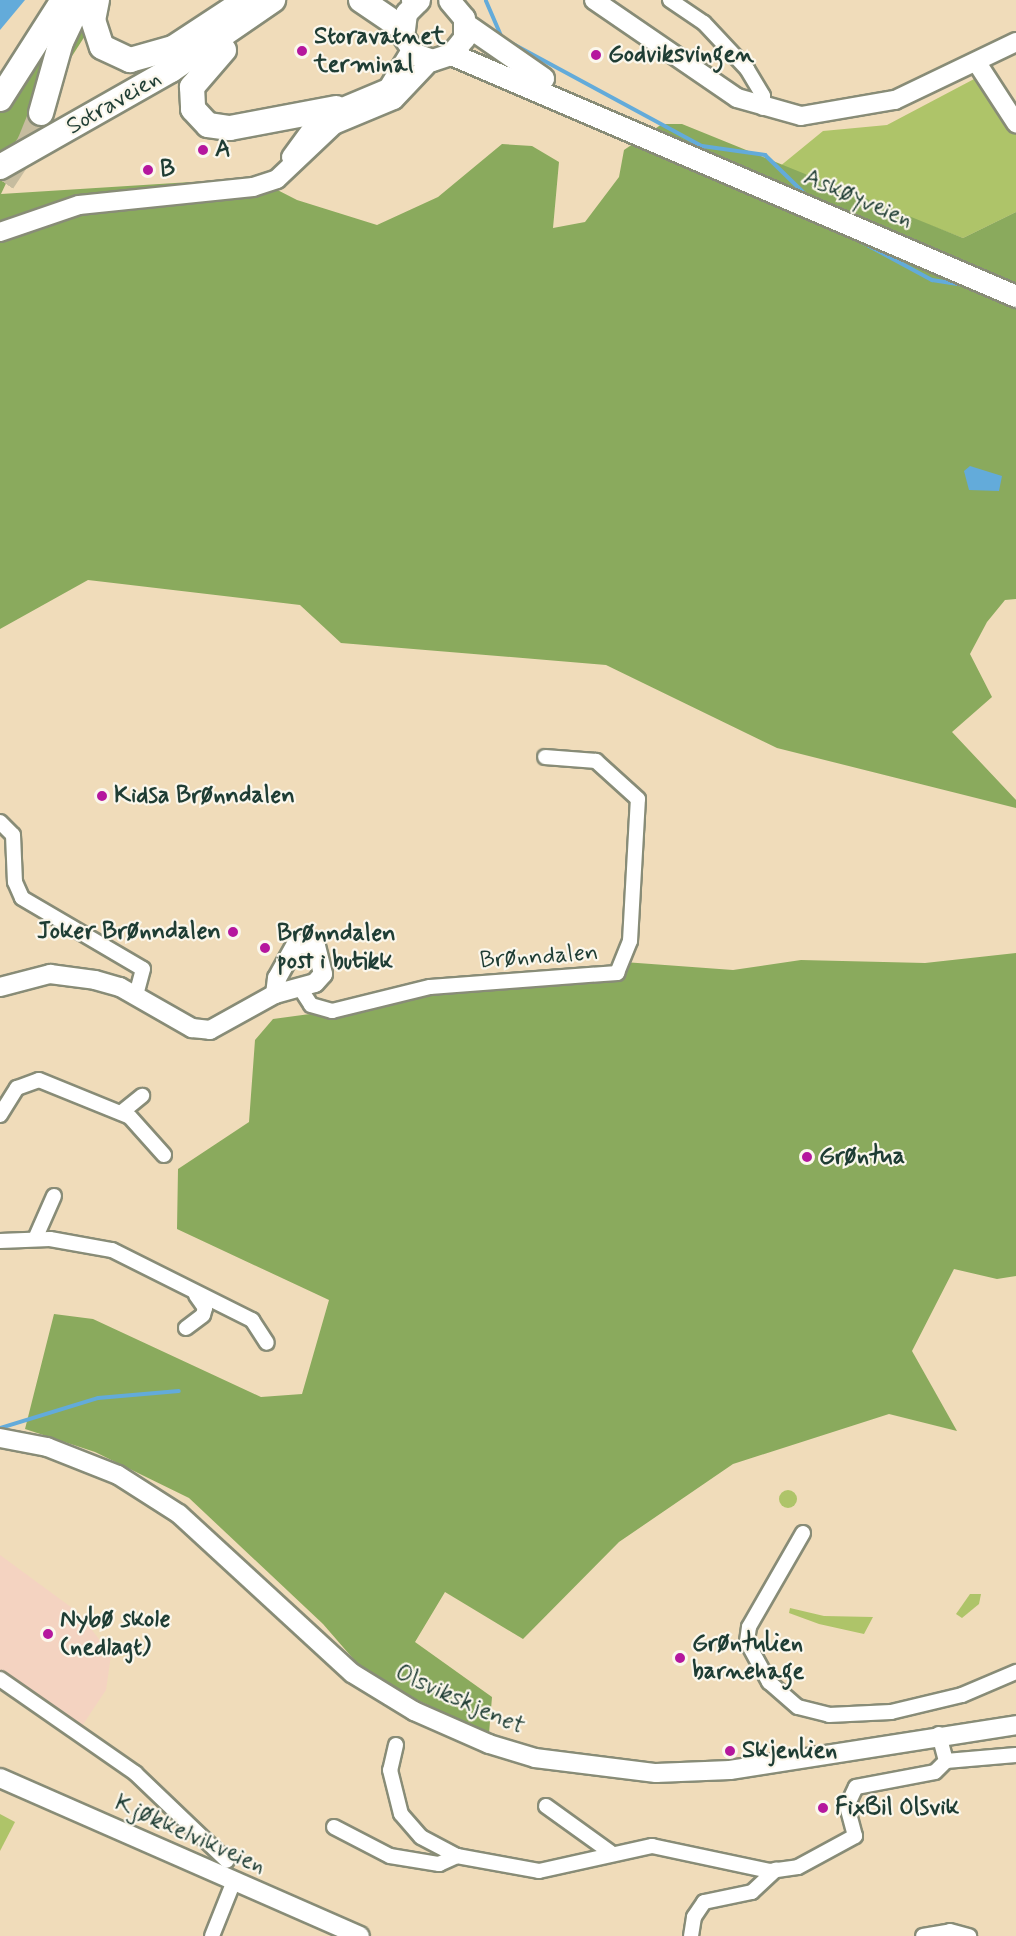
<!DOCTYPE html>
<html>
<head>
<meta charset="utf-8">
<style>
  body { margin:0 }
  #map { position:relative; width:1016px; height:1936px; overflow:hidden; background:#f0dcba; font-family:Mynerve,sans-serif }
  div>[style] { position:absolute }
  .built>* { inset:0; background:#f4d3c1 }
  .green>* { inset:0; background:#aec469 }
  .round { border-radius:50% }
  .forest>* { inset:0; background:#8aaa5d }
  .water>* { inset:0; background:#63abda }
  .stream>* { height:4px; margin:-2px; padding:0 2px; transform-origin:2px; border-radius:2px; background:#63abda }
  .highway-tunnel>* { height:24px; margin-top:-12px; transform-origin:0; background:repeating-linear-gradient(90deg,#c6bc9f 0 24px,transparent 0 36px) }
  .roads { filter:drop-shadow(2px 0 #888c77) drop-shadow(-2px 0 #888c77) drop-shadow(0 2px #888c77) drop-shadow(0 -2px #888c77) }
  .street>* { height:14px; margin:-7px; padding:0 7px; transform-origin:7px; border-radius:7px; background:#fff }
  .secondary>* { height:18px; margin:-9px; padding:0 9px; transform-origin:9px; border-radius:9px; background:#fff }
  .primary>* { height:21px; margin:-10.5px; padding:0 10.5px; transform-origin:10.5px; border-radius:10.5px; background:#fff }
  .highway>* { height:24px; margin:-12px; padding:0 12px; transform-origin:12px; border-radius:12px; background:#fff }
  .dots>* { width:16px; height:16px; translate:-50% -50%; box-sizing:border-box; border:3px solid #fbf7ec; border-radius:50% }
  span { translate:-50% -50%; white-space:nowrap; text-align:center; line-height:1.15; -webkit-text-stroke:4.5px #fbf7ec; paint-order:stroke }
  .poi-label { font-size:24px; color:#1f3d34; font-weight:700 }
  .left { translate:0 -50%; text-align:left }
  .right { translate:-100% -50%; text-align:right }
  .street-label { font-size:24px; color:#1f3d34 }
</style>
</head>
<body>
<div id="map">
  <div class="built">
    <i style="clip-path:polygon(0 1555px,79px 1613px,111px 1655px,106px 1690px,80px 1729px,0 1675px)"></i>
  </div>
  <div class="green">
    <i style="clip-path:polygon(976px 78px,1016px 129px,1016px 212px,963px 238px,779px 167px,823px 131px,887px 125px)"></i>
    <i class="round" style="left:779px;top:1490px;width:18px;height:18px"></i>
    <i style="clip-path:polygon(970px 1594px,981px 1594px,979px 1604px,962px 1618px,956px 1614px)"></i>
    <i style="clip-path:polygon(790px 1608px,824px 1616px,873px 1617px,864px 1634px,819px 1624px,789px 1613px)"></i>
    <i style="clip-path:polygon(0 1814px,15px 1822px,0 1851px)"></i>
  </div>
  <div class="forest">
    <i style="clip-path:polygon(58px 0,108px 0,49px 92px,1px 194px,254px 178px,297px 200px,377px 225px,438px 197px,502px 144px,532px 146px,559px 162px,553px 228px,585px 222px,619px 177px,624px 150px,662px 124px,682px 124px,963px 238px,1016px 212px,1016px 599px,1005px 600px,987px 622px,970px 654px,992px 697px,952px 732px,1016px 800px,1016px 808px,777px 748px,606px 665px,341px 643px,300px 605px,88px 580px,0 629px,0 98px)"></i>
    <i style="clip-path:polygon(1016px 953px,1016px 1276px,997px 1279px,954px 1269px,912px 1351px,957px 1431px,889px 1414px,733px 1464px,619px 1542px,523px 1639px,445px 1592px,415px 1642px,492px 1697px,489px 1734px,369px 1677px,323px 1624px,189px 1498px,95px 1452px,25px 1429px,54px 1314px,93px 1319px,261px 1397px,302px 1394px,329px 1300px,177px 1229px,178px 1169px,249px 1122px,255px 1040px,273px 1019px,332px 1011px,386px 996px,600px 978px,624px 962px,733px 970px,801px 960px,925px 963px)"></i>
  </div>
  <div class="water">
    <i style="clip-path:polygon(0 0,25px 0,0 30px)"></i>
    <i style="clip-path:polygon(970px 466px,1002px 476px,999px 491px,969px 490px,964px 471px)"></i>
  </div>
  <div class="stream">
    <i style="left:486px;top:1px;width:40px;rotate:66.6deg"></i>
    <i style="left:502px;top:38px;width:227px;rotate:28.4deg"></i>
    <i style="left:702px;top:146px;width:64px;rotate:8.1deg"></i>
    <i style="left:765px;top:155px;width:62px;rotate:44.3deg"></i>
    <i style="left:854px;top:238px;width:89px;rotate:28.3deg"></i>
    <i style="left:932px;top:280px;width:36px;rotate:9deg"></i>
    <i style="left:0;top:1428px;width:102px;rotate:-17deg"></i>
    <i style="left:98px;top:1398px;width:81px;rotate:-4.9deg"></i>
  </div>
  <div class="highway-tunnel">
    <i style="left:3px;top:182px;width:47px;rotate:-56.3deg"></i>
    <i style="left:29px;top:143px;width:32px;rotate:-68deg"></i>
  </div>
  <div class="roads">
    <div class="street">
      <i style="left:670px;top:0;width:41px;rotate:34.1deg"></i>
      <i style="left:704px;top:23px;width:63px;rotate:46.9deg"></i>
      <i style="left:747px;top:69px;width:31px;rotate:59deg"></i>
      <i style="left:763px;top:96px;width:12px;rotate:90deg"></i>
      <i style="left:0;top:822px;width:18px;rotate:45deg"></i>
      <i style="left:13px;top:835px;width:47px;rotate:87.6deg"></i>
      <i style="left:15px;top:882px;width:17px;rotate:66deg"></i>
      <i style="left:22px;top:898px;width:140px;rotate:30.4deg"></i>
      <i style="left:143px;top:969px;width:28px;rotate:105deg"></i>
      <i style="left:300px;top:988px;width:20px;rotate:57deg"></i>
      <i style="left:311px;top:1005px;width:22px;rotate:16deg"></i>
      <i style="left:332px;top:1011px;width:101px;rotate:-13.8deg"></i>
      <i style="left:430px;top:987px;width:188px;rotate:-4.3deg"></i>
      <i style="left:617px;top:973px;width:35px;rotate:-68deg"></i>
      <i style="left:630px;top:941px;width:142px;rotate:-86.8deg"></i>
      <i style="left:638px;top:799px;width:57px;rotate:-137.9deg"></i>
      <i style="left:596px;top:761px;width:51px;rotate:-175.5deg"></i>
      <i style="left:122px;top:1112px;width:26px;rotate:-39deg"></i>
      <i style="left:0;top:1115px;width:32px;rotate:-58deg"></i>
      <i style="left:17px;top:1088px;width:23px;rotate:-20deg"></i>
      <i style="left:39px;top:1080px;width:98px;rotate:22.1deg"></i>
      <i style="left:130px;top:1117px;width:51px;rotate:48.2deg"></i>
      <i style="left:35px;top:1239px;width:47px;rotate:-66.2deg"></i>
      <i style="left:0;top:1241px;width:50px;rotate:-2.3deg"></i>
      <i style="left:50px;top:1239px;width:63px;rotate:10.1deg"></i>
      <i style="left:112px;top:1250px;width:157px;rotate:26.6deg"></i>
      <i style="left:252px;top:1320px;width:27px;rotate:57deg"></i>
      <i style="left:186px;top:1328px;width:21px;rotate:-37deg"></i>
      <i style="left:203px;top:1315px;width:7px;rotate:-74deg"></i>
      <i style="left:205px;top:1308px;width:16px;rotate:-125deg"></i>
      <i style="left:803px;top:1533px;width:108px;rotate:119.9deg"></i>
      <i style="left:749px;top:1627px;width:15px;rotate:98deg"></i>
      <i style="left:747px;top:1642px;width:46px;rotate:61.2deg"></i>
      <i style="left:769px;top:1682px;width:38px;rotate:41deg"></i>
      <i style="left:798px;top:1707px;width:32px;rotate:14deg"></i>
      <i style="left:829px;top:1715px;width:62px;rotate:-2.8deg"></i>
      <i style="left:891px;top:1712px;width:73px;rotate:-13.5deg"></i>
      <i style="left:962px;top:1695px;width:59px;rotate:-23.1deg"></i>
      <i style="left:0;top:1679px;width:165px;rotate:34.8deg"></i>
      <i style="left:135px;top:1773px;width:127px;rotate:43.7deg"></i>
      <i style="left:396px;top:1745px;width:26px;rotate:103deg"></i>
      <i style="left:390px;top:1770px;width:45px;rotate:76deg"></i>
      <i style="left:401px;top:1814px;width:30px;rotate:49deg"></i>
      <i style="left:421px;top:1837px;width:41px;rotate:27.8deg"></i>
      <i style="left:457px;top:1856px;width:83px;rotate:10.4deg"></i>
      <i style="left:539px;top:1871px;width:116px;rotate:-12.5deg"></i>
      <i style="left:652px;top:1846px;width:121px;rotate:12deg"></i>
      <i style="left:770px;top:1871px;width:28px;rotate:-8deg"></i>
      <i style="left:798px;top:1867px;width:65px;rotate:-28.5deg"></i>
      <i style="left:855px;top:1836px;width:31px;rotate:-105deg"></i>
      <i style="left:847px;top:1806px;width:21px;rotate:-65deg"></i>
      <i style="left:856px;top:1787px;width:80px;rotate:-10.8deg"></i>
      <i style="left:935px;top:1772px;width:16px;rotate:-45deg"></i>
      <i style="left:946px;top:1761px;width:28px;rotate:-105deg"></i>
      <i style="left:946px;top:1761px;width:70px;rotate:-4.9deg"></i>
      <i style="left:546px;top:1806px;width:79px;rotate:35.7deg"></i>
      <i style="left:334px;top:1827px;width:63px;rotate:27.4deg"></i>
      <i style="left:390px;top:1856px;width:50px;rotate:9.3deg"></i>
      <i style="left:439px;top:1864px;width:20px;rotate:-24deg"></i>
      <i style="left:212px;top:1936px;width:59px;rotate:-68.2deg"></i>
      <i style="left:691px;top:1936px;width:19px;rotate:-81deg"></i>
      <i style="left:694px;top:1917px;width:18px;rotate:-56deg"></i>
      <i style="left:704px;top:1902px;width:49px;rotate:-11.8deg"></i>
      <i style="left:752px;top:1892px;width:33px;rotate:-43deg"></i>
      <i style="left:923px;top:1936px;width:27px;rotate:-10deg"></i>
      <i style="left:950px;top:1931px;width:20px;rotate:15deg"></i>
    </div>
    <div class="secondary">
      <i style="left:594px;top:0;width:173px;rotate:34.4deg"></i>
      <i style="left:737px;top:98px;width:66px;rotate:15.7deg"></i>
      <i style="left:801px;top:116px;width:95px;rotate:-9.7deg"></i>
      <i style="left:895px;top:100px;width:134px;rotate:-25.6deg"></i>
      <i style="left:977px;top:63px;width:72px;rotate:57deg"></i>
      <i style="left:291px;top:157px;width:51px;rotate:-53.8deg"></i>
      <i style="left:321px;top:116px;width:73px;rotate:-22.7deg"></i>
      <i style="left:388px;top:88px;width:44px;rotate:-58.8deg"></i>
      <i style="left:0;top:232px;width:83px;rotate:-18.9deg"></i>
      <i style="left:79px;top:205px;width:175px;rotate:-5.9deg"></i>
      <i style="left:253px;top:187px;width:25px;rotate:-18deg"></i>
      <i style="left:277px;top:179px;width:79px;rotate:-43.5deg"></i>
      <i style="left:334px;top:125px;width:65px;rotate:-22.6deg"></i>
      <i style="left:394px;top:100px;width:55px;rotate:-46.5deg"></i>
      <i style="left:0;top:987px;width:52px;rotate:-14.6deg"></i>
      <i style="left:50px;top:974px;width:45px;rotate:7.6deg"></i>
      <i style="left:95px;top:980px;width:26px;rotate:16deg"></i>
      <i style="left:120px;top:987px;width:83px;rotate:29.7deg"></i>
      <i style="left:192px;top:1028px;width:18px;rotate:6deg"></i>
      <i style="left:210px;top:1030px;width:74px;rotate:-29deg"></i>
      <i style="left:275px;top:994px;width:41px;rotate:-15.4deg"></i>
      <i style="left:315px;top:983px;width:12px;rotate:-48deg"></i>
      <i style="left:323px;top:974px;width:29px;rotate:-104deg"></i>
      <i style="left:316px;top:946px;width:20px;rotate:-174deg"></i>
      <i style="left:296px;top:944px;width:39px;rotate:119deg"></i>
      <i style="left:277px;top:978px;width:16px;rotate:97deg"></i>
      <i style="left:0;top:1438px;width:48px;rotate:10.8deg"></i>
      <i style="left:47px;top:1447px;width:76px;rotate:21.5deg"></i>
      <i style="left:118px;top:1475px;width:72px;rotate:32.6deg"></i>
      <i style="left:179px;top:1514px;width:235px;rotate:42.6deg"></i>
      <i style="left:352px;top:1673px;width:73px;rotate:31.5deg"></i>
      <i style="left:414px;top:1711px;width:82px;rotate:23.7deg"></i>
      <i style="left:489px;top:1744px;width:48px;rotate:16.9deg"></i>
      <i style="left:535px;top:1758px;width:122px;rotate:7.1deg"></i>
      <i style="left:656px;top:1773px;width:74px;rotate:-2.3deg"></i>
      <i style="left:730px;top:1770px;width:290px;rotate:-8.9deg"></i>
      <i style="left:0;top:1778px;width:393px;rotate:23.7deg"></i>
    </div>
    <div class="primary">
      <i style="left:419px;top:0;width:18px;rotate:135deg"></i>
      <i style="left:406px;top:13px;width:23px;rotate:97deg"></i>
      <i style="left:403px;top:36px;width:22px;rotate:56deg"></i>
      <i style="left:415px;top:54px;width:18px;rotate:19deg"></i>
      <i style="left:432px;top:60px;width:20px;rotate:-18deg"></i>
      <i style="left:451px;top:54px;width:21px;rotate:-51deg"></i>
      <i style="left:464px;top:38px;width:20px;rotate:-90deg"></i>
      <i style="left:464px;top:18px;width:23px;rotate:-130deg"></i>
      <i style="left:465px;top:24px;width:95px;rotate:34.7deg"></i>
      <i style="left:451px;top:54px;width:615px;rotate:23.19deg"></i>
    </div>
    <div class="highway">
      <i style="left:97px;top:0;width:20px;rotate:101deg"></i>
      <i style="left:93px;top:20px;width:28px;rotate:72deg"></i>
      <i style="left:102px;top:47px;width:31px;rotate:25deg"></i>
      <i style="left:130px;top:60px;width:45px;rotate:-15.6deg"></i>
      <i style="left:173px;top:48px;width:87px;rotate:-33.3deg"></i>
      <i style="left:361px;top:0;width:50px;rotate:34.3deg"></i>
      <i style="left:414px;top:0;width:3px;rotate:18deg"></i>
      <i style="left:224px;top:50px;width:49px;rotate:130.9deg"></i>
      <i style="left:192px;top:87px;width:22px;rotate:87deg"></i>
      <i style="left:193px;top:109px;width:22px;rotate:47deg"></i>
      <i style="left:208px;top:125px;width:22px;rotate:8deg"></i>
      <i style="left:230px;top:128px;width:108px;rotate:-10.7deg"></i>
      <i style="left:0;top:99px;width:117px;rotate:-57.5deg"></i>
      <i style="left:41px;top:113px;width:74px;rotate:-74.3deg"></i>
      <i style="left:61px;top:42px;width:47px;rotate:-64.5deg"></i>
      <i style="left:0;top:167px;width:197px;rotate:-29.6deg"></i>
      <i style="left:171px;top:70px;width:124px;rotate:-34.5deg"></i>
    </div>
  </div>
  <div class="dots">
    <i style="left:302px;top:51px;background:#b5179e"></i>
    <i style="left:596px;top:55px;background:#b5179e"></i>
    <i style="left:203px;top:150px;background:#b5179e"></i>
    <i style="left:148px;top:170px;background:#b5179e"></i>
    <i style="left:102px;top:796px;background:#b5179e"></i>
    <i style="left:233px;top:932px;background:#b5179e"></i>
    <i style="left:265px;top:948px;background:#b5179e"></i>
    <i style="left:807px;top:1157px;background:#b5179e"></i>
    <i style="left:48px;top:1634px;background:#b5179e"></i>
    <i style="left:680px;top:1658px;background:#b5179e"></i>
    <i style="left:730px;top:1751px;background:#b5179e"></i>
    <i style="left:823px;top:1808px;background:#b5179e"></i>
  </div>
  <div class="poi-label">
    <span class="left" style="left:314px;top:51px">Storavatnet<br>terminal</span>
    <span class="left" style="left:608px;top:55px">Godviksvingen</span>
    <span class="left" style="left:215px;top:150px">A</span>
    <span class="left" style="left:160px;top:170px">B</span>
    <span class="left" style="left:114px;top:796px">Kidsa Brønndalen</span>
    <span class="right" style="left:221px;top:932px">Joker Brønndalen</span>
    <span class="left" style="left:277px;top:948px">Brønndalen<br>post i butikk</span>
    <span class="left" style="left:819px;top:1157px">Grøntua</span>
    <span class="left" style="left:60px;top:1634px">Nybø skole<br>(nedlagt)</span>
    <span class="left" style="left:692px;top:1658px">Grøntulien<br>barnehage</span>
    <span class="left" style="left:742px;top:1751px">Skjenlien</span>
    <span class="left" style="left:835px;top:1808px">FixBil Olsvik</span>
  </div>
  <div class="street-label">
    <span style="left:114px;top:103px;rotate:-30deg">Sotraveien</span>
    <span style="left:858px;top:199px;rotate:23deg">Askøyveien</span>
    <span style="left:539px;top:957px;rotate:-4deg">Brønndalen</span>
    <span style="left:460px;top:1700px;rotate:24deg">Olsvikskjenet</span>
    <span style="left:190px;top:1835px;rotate:24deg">Kjøkkelvikveien</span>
  </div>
</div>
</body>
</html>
